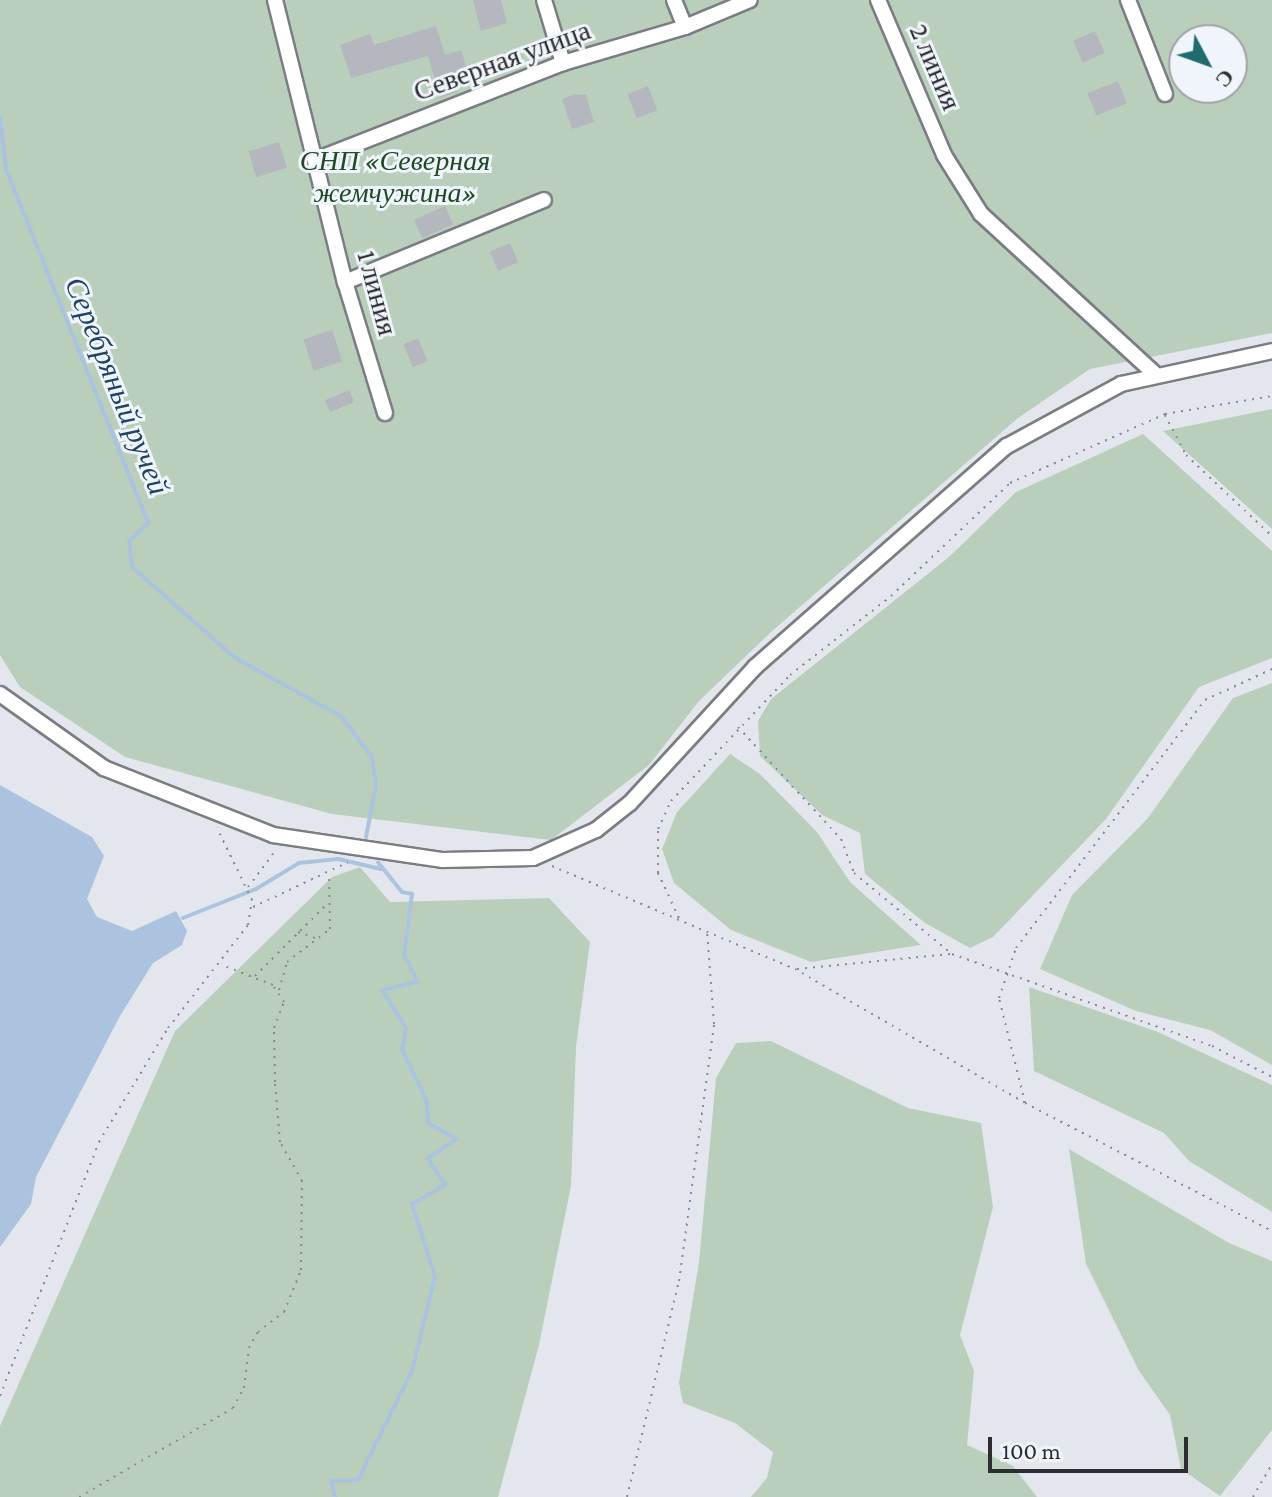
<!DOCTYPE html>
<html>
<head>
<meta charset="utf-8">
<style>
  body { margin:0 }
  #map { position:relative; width:1272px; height:1497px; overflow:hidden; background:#e3e7ed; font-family:"Crimson Pro",serif }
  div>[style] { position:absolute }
  .green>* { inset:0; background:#bacfbb }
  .water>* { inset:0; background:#abc3df }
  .stream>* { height:4px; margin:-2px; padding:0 2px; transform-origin:2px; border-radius:2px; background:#abc3df }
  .building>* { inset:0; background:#b4b7bd; transform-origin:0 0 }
  .path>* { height:2px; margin-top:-1px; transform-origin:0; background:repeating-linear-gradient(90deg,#888b8f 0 2px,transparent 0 8px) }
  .roads { filter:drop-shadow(2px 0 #7a7e83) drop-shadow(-2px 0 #7a7e83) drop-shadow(0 2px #7a7e83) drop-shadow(0 -2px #7a7e83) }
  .street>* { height:14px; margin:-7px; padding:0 7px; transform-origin:7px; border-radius:7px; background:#fff }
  span { translate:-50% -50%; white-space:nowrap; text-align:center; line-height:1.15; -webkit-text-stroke:6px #f0f4fb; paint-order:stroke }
  .street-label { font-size:28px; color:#2b2d2f }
  .park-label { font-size:28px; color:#204a26; font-style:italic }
  .water-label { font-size:30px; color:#1f4268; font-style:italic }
  .north { position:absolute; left:1168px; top:24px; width:80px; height:80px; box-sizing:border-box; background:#f0f4fb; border:2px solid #a1a4a9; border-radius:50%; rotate:131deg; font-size:22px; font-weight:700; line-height:32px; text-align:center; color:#2b2d2f }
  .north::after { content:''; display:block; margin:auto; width:28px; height:36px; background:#1f6b6d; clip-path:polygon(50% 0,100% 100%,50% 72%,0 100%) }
  .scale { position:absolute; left:988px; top:1437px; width:200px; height:36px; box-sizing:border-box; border:4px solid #2b2d2f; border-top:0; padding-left:10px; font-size:24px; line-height:28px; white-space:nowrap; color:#2b2d2f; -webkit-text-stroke:6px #f0f4fb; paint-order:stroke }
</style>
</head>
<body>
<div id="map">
  <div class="green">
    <i style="clip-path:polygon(evenodd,0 0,1272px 0,1272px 333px,1090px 369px,1018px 418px,771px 632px,699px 701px,649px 765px,551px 840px,332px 814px,125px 757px,20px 687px,0 655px,0 0,1184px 40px,1232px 40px,1232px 88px,1184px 88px,1184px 40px)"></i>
    <i style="clip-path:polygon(1272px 409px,1272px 529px,1163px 431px)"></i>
    <i style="clip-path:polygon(1143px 434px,1272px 551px,1272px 658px,1199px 687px,1106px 819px,993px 937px,970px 948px,925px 923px,865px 874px,860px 833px,822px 815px,760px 756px,758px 721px,771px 699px,949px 557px,1016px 492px)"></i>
    <i style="clip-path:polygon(1272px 683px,1272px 1065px,1210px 1030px,1136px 1011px,1040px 969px,1072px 895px,1148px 818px,1233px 698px)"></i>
    <i style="clip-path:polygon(730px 754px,760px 774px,817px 832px,850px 882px,921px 945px,811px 962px,731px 930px,674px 883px,662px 849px,677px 812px)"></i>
    <i style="clip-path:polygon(360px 867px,390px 902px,549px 898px,590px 942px,576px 1047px,571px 1186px,539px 1345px,498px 1497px,0 1497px,0 1426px,175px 1031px,332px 877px)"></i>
    <i style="clip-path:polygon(1029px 987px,1158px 1032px,1272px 1085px,1272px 1212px,1189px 1161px,1164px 1133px,1034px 1071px)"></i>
    <i style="clip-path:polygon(771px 1041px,908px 1108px,981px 1123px,993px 1207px,960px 1335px,974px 1371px,967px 1445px,1013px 1466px,1037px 1497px,751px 1497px,767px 1478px,773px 1452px,735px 1423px,683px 1403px,679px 1383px,699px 1262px,716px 1078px,736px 1043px)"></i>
    <i style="clip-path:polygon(1069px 1149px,1229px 1243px,1272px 1261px,1272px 1430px,1220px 1496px,1181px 1469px,1170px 1415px,1139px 1371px,1086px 1264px)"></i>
  </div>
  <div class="water">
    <i style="clip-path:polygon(0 785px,92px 837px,104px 856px,87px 899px,97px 917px,132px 931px,176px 911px,187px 931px,182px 945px,153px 963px,120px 1016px,36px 1177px,31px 1204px,0 1247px)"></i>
  </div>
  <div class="stream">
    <i style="left:0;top:117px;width:52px;rotate:83.4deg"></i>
    <i style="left:6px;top:169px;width:381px;rotate:68.1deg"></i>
    <i style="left:148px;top:523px;width:26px;rotate:137deg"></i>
    <i style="left:129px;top:541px;width:26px;rotate:83deg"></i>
    <i style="left:132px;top:567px;width:136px;rotate:41.4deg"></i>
    <i style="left:234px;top:657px;width:122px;rotate:28.9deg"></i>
    <i style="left:341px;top:716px;width:51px;rotate:52.9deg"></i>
    <i style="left:372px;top:757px;width:28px;rotate:82deg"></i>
    <i style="left:376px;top:785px;width:53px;rotate:100.9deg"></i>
    <i style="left:183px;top:918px;width:79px;rotate:-21.7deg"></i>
    <i style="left:256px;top:889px;width:50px;rotate:-31.2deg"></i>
    <i style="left:299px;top:863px;width:39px;rotate:-6deg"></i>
    <i style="left:338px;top:859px;width:44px;rotate:13.1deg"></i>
    <i style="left:335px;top:1497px;width:16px;rotate:-104deg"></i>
    <i style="left:331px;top:1481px;width:27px;rotate:-2deg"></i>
    <i style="left:358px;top:1480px;width:122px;rotate:-63.6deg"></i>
    <i style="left:412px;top:1371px;width:97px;rotate:-76.3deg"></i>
    <i style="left:435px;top:1277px;width:77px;rotate:-107.5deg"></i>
    <i style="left:412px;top:1204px;width:38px;rotate:-30deg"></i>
    <i style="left:445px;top:1185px;width:32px;rotate:-122deg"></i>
    <i style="left:428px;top:1158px;width:34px;rotate:-34deg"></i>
    <i style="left:456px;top:1139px;width:32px;rotate:-150deg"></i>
    <i style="left:428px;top:1123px;width:21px;rotate:-93deg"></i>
    <i style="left:427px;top:1102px;width:59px;rotate:-115.3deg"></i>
    <i style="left:402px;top:1049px;width:21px;rotate:-79deg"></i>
    <i style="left:406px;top:1028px;width:45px;rotate:-122.3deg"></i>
    <i style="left:382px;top:990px;width:37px;rotate:-13deg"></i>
    <i style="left:418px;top:982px;width:30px;rotate:-117deg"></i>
    <i style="left:404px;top:955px;width:62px;rotate:-82.5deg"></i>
    <i style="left:412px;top:894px;width:10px;rotate:-169deg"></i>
    <i style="left:402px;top:892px;width:38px;rotate:-129deg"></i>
  </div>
  <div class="building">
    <i style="clip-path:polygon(473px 0,501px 0,507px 23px,481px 31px)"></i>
    <i style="clip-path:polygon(436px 26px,445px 55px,461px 50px,469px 76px,454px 80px,458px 92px,440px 98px,428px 56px,351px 78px,340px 45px,370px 34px,374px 45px)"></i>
    <i style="left:1095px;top:31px;width:24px;height:24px;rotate:66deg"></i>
    <i style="left:1118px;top:81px;width:24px;height:33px;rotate:68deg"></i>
    <i style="left:648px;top:86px;width:26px;height:22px;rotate:69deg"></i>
    <i style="clip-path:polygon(575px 94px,586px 95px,594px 122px,572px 129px,562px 99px)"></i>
    <i style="left:279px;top:142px;width:27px;height:32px;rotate:73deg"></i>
    <i style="left:445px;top:206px;width:20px;height:34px;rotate:66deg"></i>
    <i style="left:510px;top:243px;width:21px;height:22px;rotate:67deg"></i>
    <i style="left:332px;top:330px;width:33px;height:30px;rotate:72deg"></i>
    <i style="left:418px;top:338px;width:25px;height:16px;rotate:67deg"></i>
    <i style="left:349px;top:390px;width:13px;height:26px;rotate:67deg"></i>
  </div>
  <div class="path">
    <i style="left:1165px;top:415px;width:45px;rotate:62.3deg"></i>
    <i style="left:1186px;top:455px;width:118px;rotate:43.3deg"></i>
    <i style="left:738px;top:727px;width:152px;rotate:47.4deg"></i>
    <i style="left:841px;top:839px;width:36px;rotate:69deg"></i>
    <i style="left:854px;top:873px;width:127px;rotate:39.6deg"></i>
    <i style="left:952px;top:954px;width:276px;rotate:19.5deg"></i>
    <i style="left:1212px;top:1046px;width:68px;rotate:27.3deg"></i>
    <i style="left:552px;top:866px;width:264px;rotate:23deg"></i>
    <i style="left:795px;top:969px;width:266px;rotate:30.2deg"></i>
    <i style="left:1025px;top:1103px;width:278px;rotate:27.4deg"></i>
    <i style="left:248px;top:887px;width:46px;rotate:-52.9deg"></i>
    <i style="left:253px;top:907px;width:105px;rotate:-25.3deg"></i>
    <i style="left:679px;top:918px;width:50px;rotate:-115deg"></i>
    <i style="left:658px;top:873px;width:44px;rotate:-90deg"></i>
    <i style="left:658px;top:829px;width:31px;rotate:-65deg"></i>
    <i style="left:671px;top:801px;width:173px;rotate:-46.6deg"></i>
    <i style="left:790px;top:675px;width:128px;rotate:-38deg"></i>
    <i style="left:891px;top:596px;width:164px;rotate:-43.5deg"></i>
    <i style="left:1010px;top:483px;width:170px;rotate:-24deg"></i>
    <i style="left:1165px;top:414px;width:109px;rotate:-9.5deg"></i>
    <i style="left:298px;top:932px;width:21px;rotate:19deg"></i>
    <i style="left:797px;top:969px;width:154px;rotate:-5.6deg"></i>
    <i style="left:255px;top:976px;width:100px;rotate:-45deg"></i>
    <i style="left:279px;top:990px;width:29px;rotate:-74deg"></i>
    <i style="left:287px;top:962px;width:54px;rotate:-37.5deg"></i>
    <i style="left:330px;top:929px;width:56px;rotate:-91deg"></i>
    <i style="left:1025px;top:1103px;width:108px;rotate:-103.9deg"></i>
    <i style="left:999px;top:998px;width:53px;rotate:-71.2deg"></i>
    <i style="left:1016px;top:948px;width:312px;rotate:-52.7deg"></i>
    <i style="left:1205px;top:700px;width:74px;rotate:-24.8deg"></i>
    <i style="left:0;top:1396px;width:273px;rotate:-68.7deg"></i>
    <i style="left:99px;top:1142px;width:133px;rotate:-58.8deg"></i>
    <i style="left:168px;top:1028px;width:130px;rotate:-52.2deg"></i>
    <i style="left:248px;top:925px;width:25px;rotate:-81deg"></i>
    <i style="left:252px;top:900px;width:80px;rotate:-115.9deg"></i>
    <i style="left:79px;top:1497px;width:178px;rotate:-30deg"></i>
    <i style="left:233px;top:1408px;width:23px;rotate:-61deg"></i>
    <i style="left:244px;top:1388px;width:40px;rotate:-82.9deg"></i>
    <i style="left:249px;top:1348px;width:18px;rotate:-61deg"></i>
    <i style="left:258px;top:1332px;width:33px;rotate:-38deg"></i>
    <i style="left:284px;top:1312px;width:45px;rotate:-68deg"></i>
    <i style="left:301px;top:1270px;width:89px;rotate:-89.4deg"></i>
    <i style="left:302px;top:1181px;width:45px;rotate:-119.4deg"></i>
    <i style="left:280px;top:1142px;width:60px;rotate:-94.8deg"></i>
    <i style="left:275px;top:1082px;width:54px;rotate:-91.1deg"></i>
    <i style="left:274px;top:1028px;width:28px;rotate:-69deg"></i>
    <i style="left:284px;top:1002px;width:20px;rotate:-123deg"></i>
    <i style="left:273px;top:985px;width:55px;rotate:-158.6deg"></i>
    <i style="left:627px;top:1497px;width:222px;rotate:-76.5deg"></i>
    <i style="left:679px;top:1281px;width:259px;rotate:-82.2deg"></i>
    <i style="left:714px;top:1024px;width:93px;rotate:-94.3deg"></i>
    <i style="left:1253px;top:1497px;width:38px;rotate:-60deg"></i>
  </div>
  <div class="roads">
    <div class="street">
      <i style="left:275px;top:0;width:291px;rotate:76.1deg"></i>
      <i style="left:345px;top:282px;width:137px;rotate:73deg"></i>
      <i style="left:544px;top:0;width:66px;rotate:73.2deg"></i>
      <i style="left:674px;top:0;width:29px;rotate:68deg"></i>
      <i style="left:878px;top:0;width:168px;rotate:66.9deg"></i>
      <i style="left:944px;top:155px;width:70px;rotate:57.9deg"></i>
      <i style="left:981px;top:214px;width:236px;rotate:42.6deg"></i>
      <i style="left:1128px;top:0;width:101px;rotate:68.5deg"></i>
      <i style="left:318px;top:159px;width:263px;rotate:-21.4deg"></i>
      <i style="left:563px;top:63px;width:127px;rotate:-16.4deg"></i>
      <i style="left:685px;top:27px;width:70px;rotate:-22.6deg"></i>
      <i style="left:345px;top:282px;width:215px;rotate:-22.4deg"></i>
      <i style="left:0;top:694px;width:128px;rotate:35.4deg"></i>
      <i style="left:104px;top:768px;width:182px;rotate:21.6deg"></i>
      <i style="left:273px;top:835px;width:172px;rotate:8.4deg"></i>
      <i style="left:443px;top:860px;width:90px;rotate:-1.3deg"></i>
      <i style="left:533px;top:858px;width:69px;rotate:-24deg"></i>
      <i style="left:596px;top:830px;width:43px;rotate:-38.5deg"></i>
      <i style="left:630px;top:803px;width:185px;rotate:-47.4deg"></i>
      <i style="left:755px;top:667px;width:335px;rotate:-41.3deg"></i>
      <i style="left:1007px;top:446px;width:130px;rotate:-28.5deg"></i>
      <i style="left:1121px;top:384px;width:155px;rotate:-12.3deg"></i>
    </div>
  </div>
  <div class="street-label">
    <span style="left:502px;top:61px;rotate:-20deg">Северная улица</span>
    <span style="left:935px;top:67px;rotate:67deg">2 линия</span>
    <span style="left:377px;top:293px;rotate:75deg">1 линия</span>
  </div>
  <div class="park-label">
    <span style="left:395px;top:177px">СНП «Северная<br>жемчужина»</span>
  </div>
  <div class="water-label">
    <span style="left:117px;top:386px;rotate:68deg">Серебряный ручей</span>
  </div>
  <div class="north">С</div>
  <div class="scale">100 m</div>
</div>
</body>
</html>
